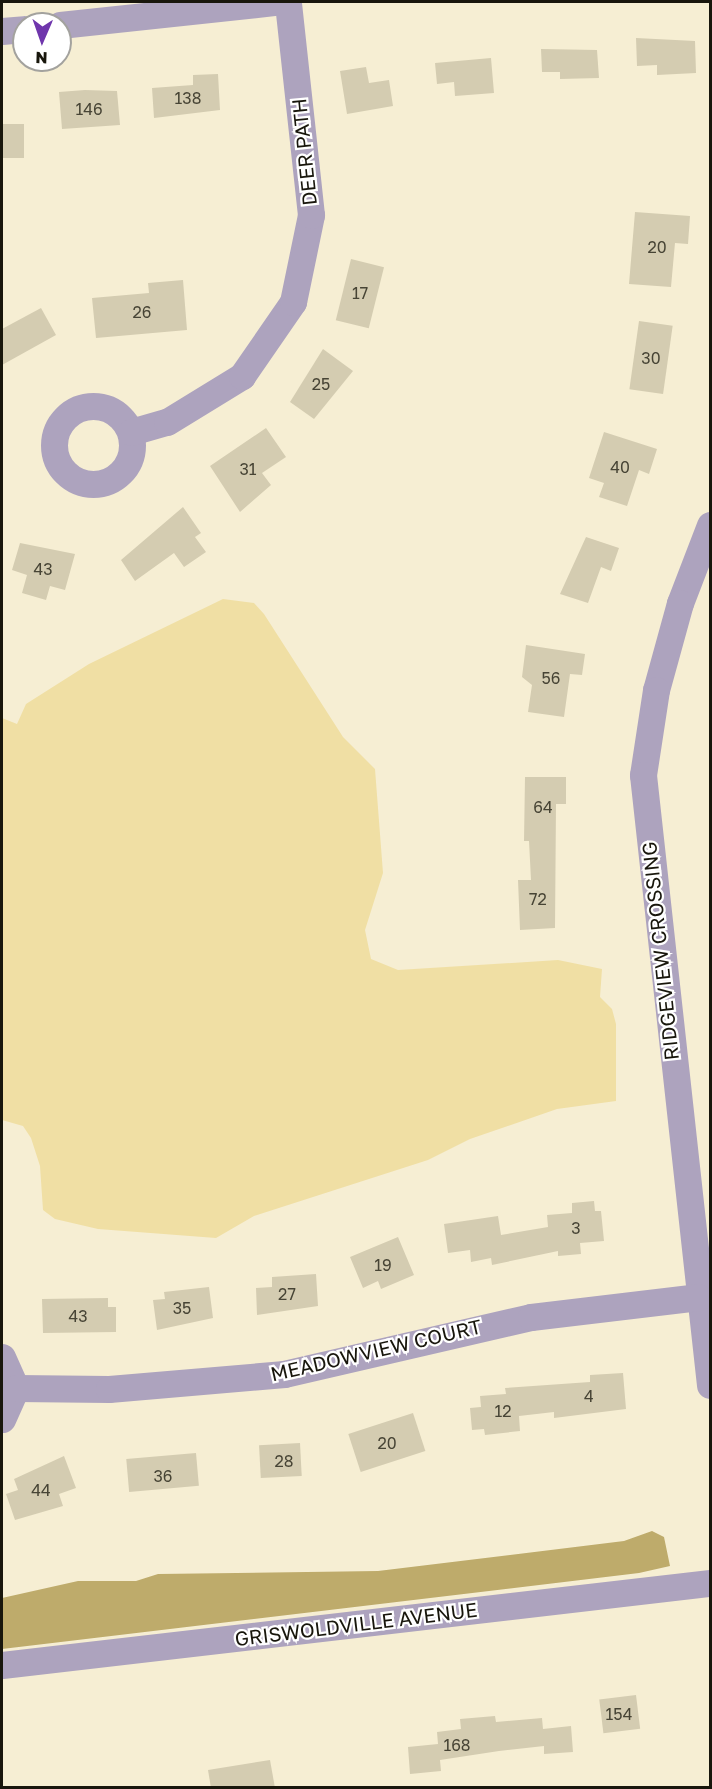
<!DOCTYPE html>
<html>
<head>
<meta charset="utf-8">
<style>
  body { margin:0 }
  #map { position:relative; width:712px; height:1789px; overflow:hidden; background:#f6eed3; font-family:"Golos Text",sans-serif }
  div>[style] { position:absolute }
  .green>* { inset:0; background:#f0dfa4 }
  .forest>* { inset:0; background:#beab6b }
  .building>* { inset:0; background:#d4ccb1; transform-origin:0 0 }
  .minor>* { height:27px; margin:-13.5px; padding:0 13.5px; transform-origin:13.5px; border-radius:13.5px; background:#ada3be }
  .minor>.ring { margin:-13.5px; padding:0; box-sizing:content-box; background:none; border:27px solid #ada3be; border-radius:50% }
  span { translate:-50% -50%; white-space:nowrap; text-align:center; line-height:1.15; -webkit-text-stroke:4.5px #fff; paint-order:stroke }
  .number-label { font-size:16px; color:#474435 }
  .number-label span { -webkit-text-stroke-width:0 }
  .street-label { font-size:20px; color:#18160c }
  .frame { position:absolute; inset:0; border:3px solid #18160c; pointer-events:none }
  .north { position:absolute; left:12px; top:12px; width:60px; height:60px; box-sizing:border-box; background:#fff; border:2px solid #a3a29e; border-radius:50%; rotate:182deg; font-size:16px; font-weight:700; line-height:24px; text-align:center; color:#18160c }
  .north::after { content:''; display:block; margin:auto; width:21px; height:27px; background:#6f36ac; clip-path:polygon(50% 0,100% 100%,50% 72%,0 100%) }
</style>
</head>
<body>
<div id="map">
  <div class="green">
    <i style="clip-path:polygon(223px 599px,254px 603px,264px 614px,343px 737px,375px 769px,383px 873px,365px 930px,371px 959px,398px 970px,558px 960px,602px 969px,600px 997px,612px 1009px,616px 1024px,616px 1101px,557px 1109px,470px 1139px,428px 1160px,254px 1216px,216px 1238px,98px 1229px,55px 1219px,43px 1210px,40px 1166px,31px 1138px,23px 1126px,2px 1120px,2px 718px,17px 724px,26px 704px,89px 664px)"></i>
  </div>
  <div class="forest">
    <i style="clip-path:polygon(652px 1531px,664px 1537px,670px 1566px,639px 1573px,2px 1649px,2px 1598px,78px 1581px,136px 1581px,158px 1574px,378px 1571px,624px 1541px)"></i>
  </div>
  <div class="building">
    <i style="clip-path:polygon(636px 38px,695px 41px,696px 73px,657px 75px,657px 65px,637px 66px)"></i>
    <i style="clip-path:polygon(541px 49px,597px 50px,599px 78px,560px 79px,560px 72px,542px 72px)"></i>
    <i style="clip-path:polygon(491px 58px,494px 93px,455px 96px,454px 82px,437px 84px,435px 63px)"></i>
    <i style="clip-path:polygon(366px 67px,369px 83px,389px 80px,393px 106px,347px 114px,340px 71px)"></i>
    <i style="clip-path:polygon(218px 74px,220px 110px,154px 118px,152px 88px,193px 85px,193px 75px)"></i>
    <i style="clip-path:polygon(85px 90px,117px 91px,120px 125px,62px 129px,59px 92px)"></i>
    <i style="left:2px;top:124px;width:22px;height:34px"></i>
    <i style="clip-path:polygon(635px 212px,690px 216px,688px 244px,675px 243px,671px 287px,629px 284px)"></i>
    <i style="left:351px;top:259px;width:34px;height:63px;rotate:14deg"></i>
    <i style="clip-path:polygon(183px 280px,187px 330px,96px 338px,92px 298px,149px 293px,148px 283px)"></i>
    <i style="clip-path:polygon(41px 308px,56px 335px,2px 365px,2px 329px)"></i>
    <i style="left:639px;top:321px;width:34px;height:69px;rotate:8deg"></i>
    <i style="clip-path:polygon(323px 349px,353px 371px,314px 419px,290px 402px)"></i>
    <i style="clip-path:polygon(266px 428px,286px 457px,262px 473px,271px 485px,240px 512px,210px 466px)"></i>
    <i style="clip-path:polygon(604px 432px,657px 449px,649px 474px,639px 470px,627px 506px,599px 497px,604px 483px,589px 478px)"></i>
    <i style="clip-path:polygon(183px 507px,201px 533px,195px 537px,206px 552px,184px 567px,174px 553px,135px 581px,121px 560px)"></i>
    <i style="clip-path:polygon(586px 537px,619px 548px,611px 571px,601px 567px,588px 603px,560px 594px)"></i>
    <i style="clip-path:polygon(20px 543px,75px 554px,65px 590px,50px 586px,46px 600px,22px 593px,27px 575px,12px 570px)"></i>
    <i style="clip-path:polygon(526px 645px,585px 654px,582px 675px,570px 674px,564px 717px,528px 712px,532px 685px,522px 677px)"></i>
    <i style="clip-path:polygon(525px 777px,566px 777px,566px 804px,556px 804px,555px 928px,520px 930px,518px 880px,531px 880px,529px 841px,524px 841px)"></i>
    <i style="clip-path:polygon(594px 1201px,595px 1211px,601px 1211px,604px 1241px,580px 1243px,581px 1254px,558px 1256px,558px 1251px,492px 1265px,491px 1258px,471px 1262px,470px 1250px,448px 1253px,444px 1224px,498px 1216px,501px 1235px,548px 1227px,547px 1215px,572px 1213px,572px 1203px)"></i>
    <i style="clip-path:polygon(398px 1237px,414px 1275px,381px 1289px,378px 1281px,363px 1288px,350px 1257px)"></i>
    <i style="clip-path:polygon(316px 1274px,318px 1306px,257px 1315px,256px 1288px,272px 1287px,272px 1277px)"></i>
    <i style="clip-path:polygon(209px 1287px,213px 1318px,157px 1330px,153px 1300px,165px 1299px,164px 1292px)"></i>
    <i style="clip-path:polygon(108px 1298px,108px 1307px,116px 1307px,116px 1332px,43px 1333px,42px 1299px)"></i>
    <i style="clip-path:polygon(623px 1373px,626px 1409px,554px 1418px,554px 1412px,519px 1416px,520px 1431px,485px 1435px,484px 1429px,472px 1430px,470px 1408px,481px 1407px,480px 1396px,506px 1394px,505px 1388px,590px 1382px,590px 1375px)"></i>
    <i style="left:413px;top:1413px;width:40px;height:68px;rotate:72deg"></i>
    <i style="left:300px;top:1443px;width:33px;height:41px;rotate:87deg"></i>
    <i style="left:196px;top:1453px;width:33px;height:70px;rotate:85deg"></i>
    <i style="clip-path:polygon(64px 1456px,76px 1488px,59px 1494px,63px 1506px,15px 1520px,6px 1494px,18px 1490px,14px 1479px)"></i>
    <i style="left:636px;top:1695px;width:34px;height:37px;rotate:83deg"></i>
    <i style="clip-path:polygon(495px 1716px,496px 1722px,542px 1718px,543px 1729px,571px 1726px,573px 1752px,544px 1754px,544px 1746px,499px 1751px,440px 1760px,441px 1771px,410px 1774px,408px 1747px,438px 1744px,437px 1732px,461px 1729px,460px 1719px)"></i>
    <i style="clip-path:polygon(270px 1760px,275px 1788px,211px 1788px,208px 1770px)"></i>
  </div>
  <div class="minor">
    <i style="left:60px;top:25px;width:217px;rotate:-6.1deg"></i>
    <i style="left:2px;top:31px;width:22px;rotate:-5deg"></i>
    <i class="ring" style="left:54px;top:406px;width:51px;height:51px"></i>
    <i style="left:131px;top:432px;width:37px;rotate:-16deg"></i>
    <i style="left:167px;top:422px;width:88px;rotate:-31.5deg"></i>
    <i style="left:242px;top:376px;width:90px;rotate:-55.4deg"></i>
    <i style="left:293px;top:302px;width:89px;rotate:-78.3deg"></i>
    <i style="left:311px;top:215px;width:214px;rotate:-96.2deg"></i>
    <i style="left:710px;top:525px;width:84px;rotate:111deg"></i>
    <i style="left:680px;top:603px;width:90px;rotate:105.4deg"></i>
    <i style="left:656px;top:690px;width:86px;rotate:98.7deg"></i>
    <i style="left:643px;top:775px;width:614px;rotate:83.73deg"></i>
    <i style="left:2px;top:1357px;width:34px;rotate:66deg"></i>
    <i style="left:16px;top:1388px;width:34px;rotate:114deg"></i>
    <i style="left:16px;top:1388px;width:93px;rotate:0.6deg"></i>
    <i style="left:109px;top:1389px;width:176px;rotate:-4.9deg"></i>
    <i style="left:284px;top:1374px;width:253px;rotate:-13deg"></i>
    <i style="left:531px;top:1317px;width:169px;rotate:-6.8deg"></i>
    <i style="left:2px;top:1665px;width:713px;rotate:-6.61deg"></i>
  </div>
  <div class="number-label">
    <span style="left:188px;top:98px">138</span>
    <span style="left:89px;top:109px">146</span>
    <span style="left:657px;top:247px">20</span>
    <span style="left:360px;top:293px">17</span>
    <span style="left:142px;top:312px">26</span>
    <span style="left:651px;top:358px">30</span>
    <span style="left:321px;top:384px">25</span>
    <span style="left:620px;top:467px">40</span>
    <span style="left:248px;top:469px">31</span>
    <span style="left:43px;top:569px">43</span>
    <span style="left:551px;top:678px">56</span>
    <span style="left:543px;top:807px">64</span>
    <span style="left:538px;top:899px">72</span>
    <span style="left:576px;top:1228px">3</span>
    <span style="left:383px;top:1265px">19</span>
    <span style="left:287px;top:1294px">27</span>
    <span style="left:182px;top:1308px">35</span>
    <span style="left:78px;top:1316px">43</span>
    <span style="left:589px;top:1396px">4</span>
    <span style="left:503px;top:1411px">12</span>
    <span style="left:387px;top:1443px">20</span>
    <span style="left:284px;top:1461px">28</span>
    <span style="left:163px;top:1476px">36</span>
    <span style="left:41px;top:1490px">44</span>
    <span style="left:619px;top:1714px">154</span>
    <span style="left:457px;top:1745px">168</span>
  </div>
  <div class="street-label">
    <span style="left:304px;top:152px;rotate:-96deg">DEER PATH</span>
    <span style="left:660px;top:951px;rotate:-96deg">RIDGEVIEW CROSSING</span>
    <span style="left:376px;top:1350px;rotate:-13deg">MEADOWVIEW COURT</span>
    <span style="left:356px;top:1624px;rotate:-7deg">GRISWOLDVILLE AVENUE</span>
  </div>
  <div class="frame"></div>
  <div class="north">N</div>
</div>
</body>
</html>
